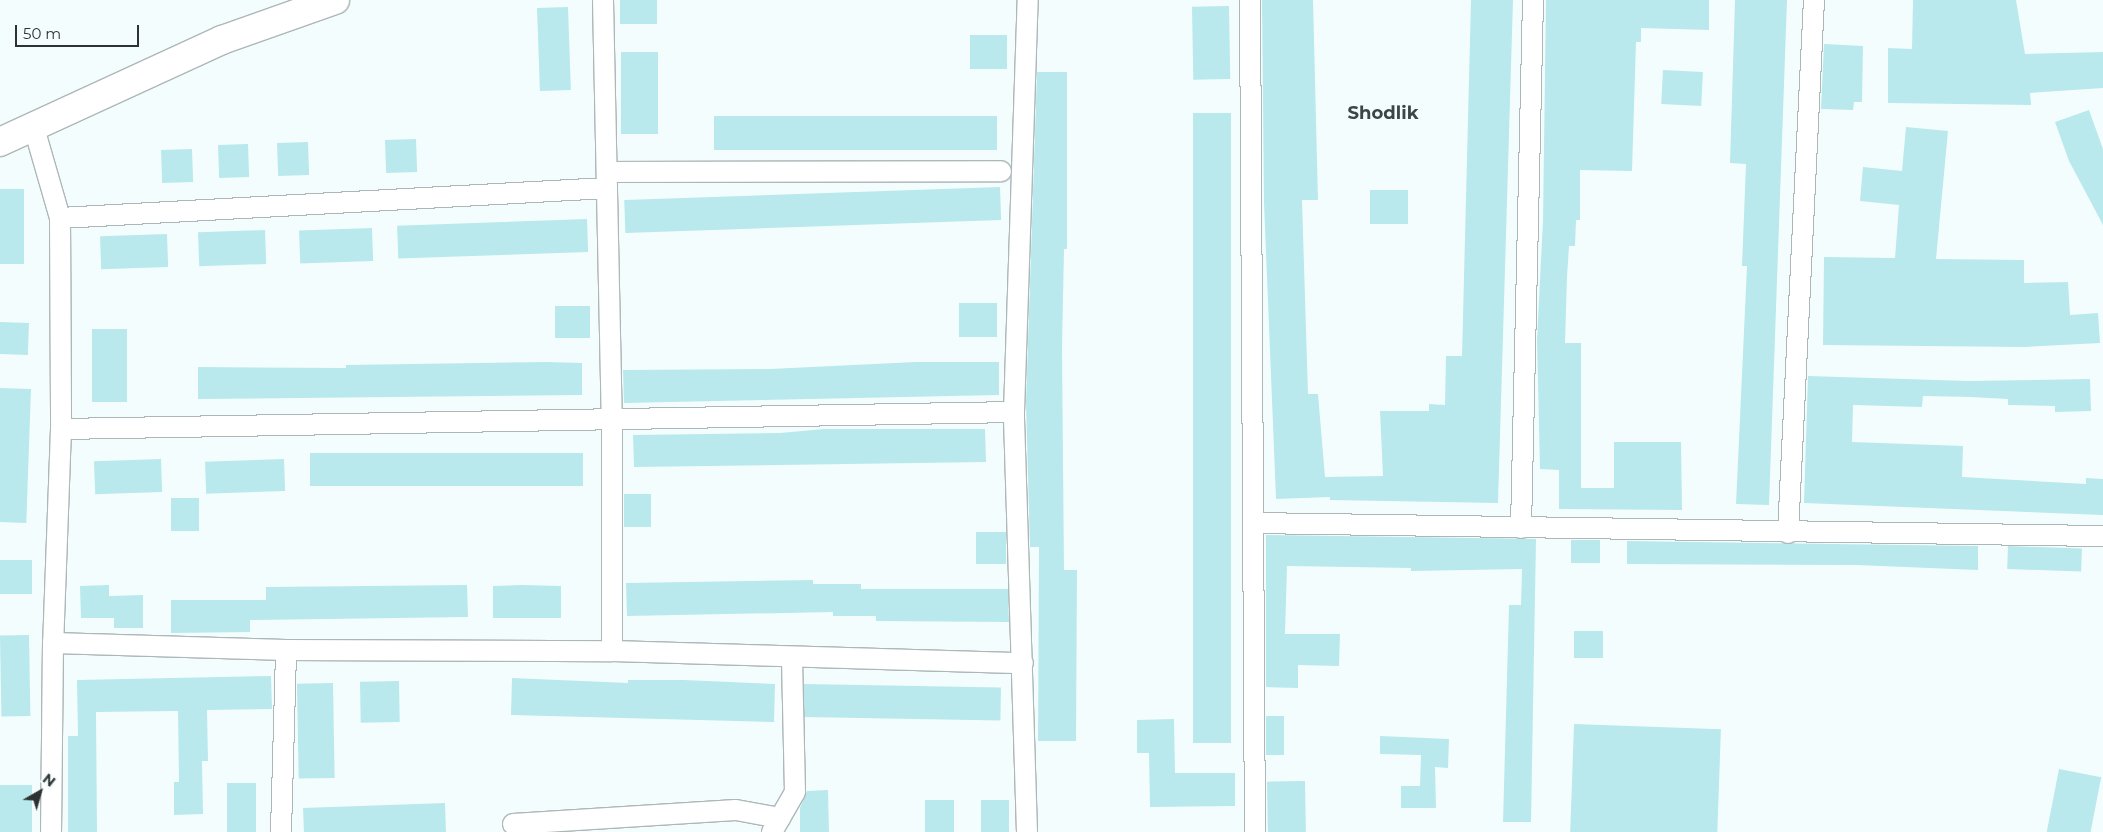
<!DOCTYPE html>
<html>
<head>
<meta charset="utf-8">
<style>
  body { margin:0 }
  #map { position:relative; width:2103px; height:832px; overflow:hidden; background:#f4fdfe; font-family:Montserrat,sans-serif }
  div>[style] { position:absolute }
  .building>* { inset:0; background:#b9e9ec; transform-origin:0 0 }
  .roads { filter:drop-shadow(1px 0 #aeb7b8) drop-shadow(-1px 0 #aeb7b8) drop-shadow(0 1px #aeb7b8) drop-shadow(0 -1px #aeb7b8) }
  .minor>* { height:20px; margin:-10px; padding:0 10px; transform-origin:10px; border-radius:10px; background:#fff }
  .secondary>* { height:28px; margin:-14px; padding:0 14px; transform-origin:14px; border-radius:14px; background:#fff }
  span { translate:-50% -50%; white-space:nowrap; text-align:center; line-height:1.15; -webkit-text-stroke:4px #f4fdfe; paint-order:stroke }
  .quarter-label { font-size:18px; color:#3d4545; font-weight:700 }
  .north { position:absolute; left:15px; top:767px; width:50px; height:50px; -webkit-text-stroke:4px #f4fdfe; paint-order:stroke; rotate:38deg; font-size:14px; font-weight:700; line-height:20px; text-align:center; color:#2e3232 }
  .north::after { content:''; display:block; margin:auto; width:18px; height:22px; background:#2e3232; clip-path:polygon(50% 0,100% 100%,50% 72%,0 100%) }
  .scale { position:absolute; left:15px; top:25px; width:124px; height:22px; box-sizing:border-box; border:2px solid #2e3232; border-top:0; padding-left:6px; font-size:15px; line-height:18px; white-space:nowrap; color:#2e3232; -webkit-text-stroke:4px #f4fdfe; paint-order:stroke }
</style>
</head>
<body>
<div id="map">
  <div class="building">
    <i style="left:620px;top:0;width:37px;height:24px"></i>
    <i style="clip-path:polygon(1262px 0,1313px 0,1318px 200px,1302px 200px,1308px 394px,1318px 394px,1325px 477px,1383px 476px,1380px 411px,1429px 411px,1429px 404px,1445px 405px,1446px 356px,1462px 356px,1471px 0,1513px 0,1498px 503px,1330px 500px,1330px 497px,1276px 499px,1264px 203px)"></i>
    <i style="clip-path:polygon(1546px 0,1709px 0,1709px 30px,1641px 28px,1641px 42px,1636px 42px,1632px 171px,1580px 170px,1580px 220px,1576px 220px,1575px 246px,1569px 246px,1567px 277px,1565px 343px,1581px 343px,1581px 488px,1614px 488px,1614px 442px,1681px 442px,1682px 510px,1559px 509px,1559px 470px,1540px 469px,1537px 340px,1543px 221px)"></i>
    <i style="clip-path:polygon(1735px 0,1787px 0,1769px 505px,1736px 504px,1747px 266px,1742px 266px,1746px 164px,1730px 163px)"></i>
    <i style="clip-path:polygon(1913px 0,2016px 0,2025px 54px,2103px 52px,2103px 88px,2030px 93px,2031px 105px,1888px 103px,1888px 48px,1912px 49px)"></i>
    <i style="left:1229px;top:6px;width:73px;height:37px;rotate:89deg"></i>
    <i style="left:568px;top:7px;width:83px;height:31px;rotate:88deg"></i>
    <i style="left:970px;top:35px;width:37px;height:34px"></i>
    <i style="clip-path:polygon(1824px 44px,1863px 46px,1862px 102px,1854px 102px,1853px 110px,1821px 109px)"></i>
    <i style="left:621px;top:52px;width:37px;height:82px"></i>
    <i style="left:1663px;top:70px;width:40px;height:34px;rotate:3deg"></i>
    <i style="clip-path:polygon(1037px 72px,1067px 72px,1067px 249px,1064px 249px,1062px 348px,1064px 570px,1077px 570px,1076px 741px,1038px 741px,1039px 547px,1030px 547px,1026px 403px)"></i>
    <i style="clip-path:polygon(2089px 110px,2103px 149px,2103px 225px,2069px 161px,2055px 122px)"></i>
    <i style="left:1193px;top:113px;width:38px;height:630px"></i>
    <i style="left:714px;top:116px;width:283px;height:34px"></i>
    <i style="clip-path:polygon(1906px 127px,1948px 131px,1936px 259px,2024px 260px,2024px 283px,2068px 282px,2070px 315px,2098px 313px,2100px 343px,2024px 347px,1823px 345px,1824px 257px,1895px 258px,1899px 205px,1860px 201px,1863px 167px,1902px 171px)"></i>
    <i style="left:416px;top:139px;width:33px;height:31px;rotate:88deg"></i>
    <i style="left:308px;top:142px;width:33px;height:31px;rotate:88deg"></i>
    <i style="left:248px;top:144px;width:33px;height:30px;rotate:88deg"></i>
    <i style="left:192px;top:149px;width:33px;height:31px;rotate:88deg"></i>
    <i style="left:1000px;top:187px;width:33px;height:376px;rotate:88deg"></i>
    <i style="left:0;top:189px;width:24px;height:75px"></i>
    <i style="left:1370px;top:190px;width:38px;height:34px"></i>
    <i style="left:587px;top:219px;width:33px;height:190px;rotate:88deg"></i>
    <i style="left:372px;top:228px;width:33px;height:73px;rotate:88deg"></i>
    <i style="left:265px;top:230px;width:34px;height:67px;rotate:88deg"></i>
    <i style="left:167px;top:234px;width:33px;height:67px;rotate:88deg"></i>
    <i style="left:959px;top:303px;width:38px;height:34px"></i>
    <i style="left:555px;top:306px;width:35px;height:32px"></i>
    <i style="left:0;top:322px;width:29px;height:32px;rotate:2deg"></i>
    <i style="left:92px;top:329px;width:35px;height:73px"></i>
    <i style="clip-path:polygon(547px 362px,582px 363px,582px 395px,198px 399px,198px 367px,346px 368px,346px 365px)"></i>
    <i style="clip-path:polygon(916px 362px,999px 362px,999px 395px,624px 403px,623px 370px,770px 369px)"></i>
    <i style="clip-path:polygon(1808px 376px,1969px 381px,2090px 379px,2091px 411px,2055px 412px,2055px 406px,2008px 405px,2008px 399px,1970px 397px,1923px 396px,1922px 407px,1853px 405px,1852px 442px,1963px 446px,1962px 477px,2086px 484px,2086px 478px,2103px 479px,2103px 515px,1804px 503px)"></i>
    <i style="left:0;top:388px;width:31px;height:134px;rotate:2deg"></i>
    <i style="clip-path:polygon(824px 429px,985px 429px,986px 462px,634px 467px,633px 435px,780px 433px)"></i>
    <i style="left:583px;top:453px;width:33px;height:273px;rotate:90deg"></i>
    <i style="left:161px;top:459px;width:33px;height:67px;rotate:88deg"></i>
    <i style="left:284px;top:459px;width:32px;height:79px;rotate:88deg"></i>
    <i style="left:624px;top:494px;width:27px;height:33px"></i>
    <i style="left:171px;top:498px;width:28px;height:33px"></i>
    <i style="left:976px;top:532px;width:30px;height:32px"></i>
    <i style="clip-path:polygon(1266px 535px,1536px 539px,1531px 822px,1503px 822px,1509px 605px,1521px 605px,1522px 569px,1411px 571px,1411px 568px,1287px 566px,1285px 634px,1340px 634px,1339px 666px,1298px 665px,1298px 688px,1266px 687px)"></i>
    <i style="left:1571px;top:540px;width:29px;height:23px"></i>
    <i style="clip-path:polygon(1627px 541px,1978px 546px,1978px 570px,1856px 565px,1627px 564px)"></i>
    <i style="left:2008px;top:546px;width:74px;height:23px;rotate:2deg"></i>
    <i style="left:0;top:560px;width:32px;height:34px"></i>
    <i style="clip-path:polygon(813px 580px,813px 584px,861px 584px,861px 589px,1008px 589px,1009px 622px,876px 621px,876px 616px,833px 616px,833px 612px,627px 616px,626px 583px)"></i>
    <i style="clip-path:polygon(109px 585px,109px 596px,143px 595px,143px 628px,114px 628px,114px 618px,81px 618px,80px 586px)"></i>
    <i style="clip-path:polygon(467px 585px,468px 617px,250px 620px,250px 632px,171px 633px,171px 600px,266px 600px,266px 587px)"></i>
    <i style="clip-path:polygon(521px 585px,561px 586px,561px 618px,493px 618px,493px 586px)"></i>
    <i style="left:1574px;top:631px;width:29px;height:27px"></i>
    <i style="left:29px;top:635px;width:81px;height:29px;rotate:89deg"></i>
    <i style="clip-path:polygon(271px 676px,272px 709px,207px 710px,208px 761px,202px 761px,203px 814px,174px 815px,174px 782px,179px 782px,178px 711px,96px 712px,97px 832px,68px 832px,68px 736px,78px 736px,77px 680px)"></i>
    <i style="clip-path:polygon(512px 678px,628px 683px,628px 680px,684px 680px,775px 684px,774px 722px,511px 715px)"></i>
    <i style="left:399px;top:681px;width:41px;height:39px;rotate:89deg"></i>
    <i style="left:333px;top:683px;width:95px;height:36px;rotate:89deg"></i>
    <i style="left:804px;top:684px;width:197px;height:33px;rotate:1deg"></i>
    <i style="left:1266px;top:716px;width:18px;height:39px"></i>
    <i style="clip-path:polygon(1174px 719px,1175px 773px,1235px 773px,1235px 806px,1150px 807px,1149px 753px,1137px 753px,1137px 720px)"></i>
    <i style="left:1574px;top:724px;width:147px;height:108px;rotate:2deg"></i>
    <i style="clip-path:polygon(1380px 736px,1449px 739px,1448px 768px,1435px 767px,1436px 808px,1401px 808px,1401px 786px,1420px 786px,1421px 755px,1380px 754px)"></i>
    <i style="left:2059px;top:769px;width:43px;height:64px;rotate:11deg"></i>
    <i style="left:1305px;top:781px;width:51px;height:38px;rotate:89deg"></i>
    <i style="left:256px;top:783px;width:49px;height:29px;rotate:90deg"></i>
    <i style="left:0;top:785px;width:32px;height:47px"></i>
    <i style="clip-path:polygon(828px 790px,829px 832px,800px 832px,800px 808px,807px 791px)"></i>
    <i style="left:925px;top:800px;width:29px;height:32px"></i>
    <i style="left:981px;top:800px;width:28px;height:32px"></i>
    <i style="left:445px;top:803px;width:29px;height:142px;rotate:88deg"></i>
  </div>
  <div class="roads">
    <div class="minor">
      <i style="left:603px;top:0;width:418px;rotate:88.8deg"></i>
      <i style="left:612px;top:418px;width:233px;rotate:90deg"></i>
      <i style="left:1250px;top:0;width:832px;rotate:89.66deg"></i>
      <i style="left:34px;top:128px;width:94px;rotate:73.9deg"></i>
      <i style="left:60px;top:218px;width:211px;rotate:89.7deg"></i>
      <i style="left:61px;top:429px;width:214px;rotate:92.1deg"></i>
      <i style="left:53px;top:643px;width:189px;rotate:90.6deg"></i>
      <i style="left:607px;top:172px;width:394px;rotate:-0.1deg"></i>
      <i style="left:60px;top:218px;width:548px;rotate:-3.14deg"></i>
      <i style="left:61px;top:429px;width:953px;rotate:-1.02deg"></i>
      <i style="left:1253px;top:523px;width:850px;rotate:0.88deg"></i>
      <i style="left:1521px;top:528px;width:528px;rotate:-88.7deg"></i>
      <i style="left:1788px;top:533px;width:534px;rotate:-87.21deg"></i>
      <i style="left:53px;top:643px;width:233px;rotate:1.7deg"></i>
      <i style="left:286px;top:650px;width:326px;rotate:0.2deg"></i>
      <i style="left:612px;top:651px;width:411px;rotate:1.7deg"></i>
      <i style="left:513px;top:824px;width:223px;rotate:-3.6deg"></i>
      <i style="left:736px;top:810px;width:45px;rotate:10.3deg"></i>
      <i style="left:281px;top:832px;width:182px;rotate:-88.4deg"></i>
      <i style="left:772px;top:832px;width:46px;rotate:-60.1deg"></i>
      <i style="left:795px;top:792px;width:134px;rotate:-91.3deg"></i>
      <i style="left:1027px;top:832px;width:420px;rotate:-91.8deg"></i>
      <i style="left:1014px;top:412px;width:412px;rotate:-88.1deg"></i>
    </div>
    <div class="secondary">
      <i style="left:0;top:142px;width:244px;rotate:-24.7deg"></i>
      <i style="left:222px;top:40px;width:120px;rotate:-19.5deg"></i>
    </div>
  </div>
  <div class="quarter-label">
    <span style="left:1383px;top:113px">Shodlik</span>
  </div>
  <div class="north">N</div>
  <div class="scale">50 m</div>
</div>
</body>
</html>
